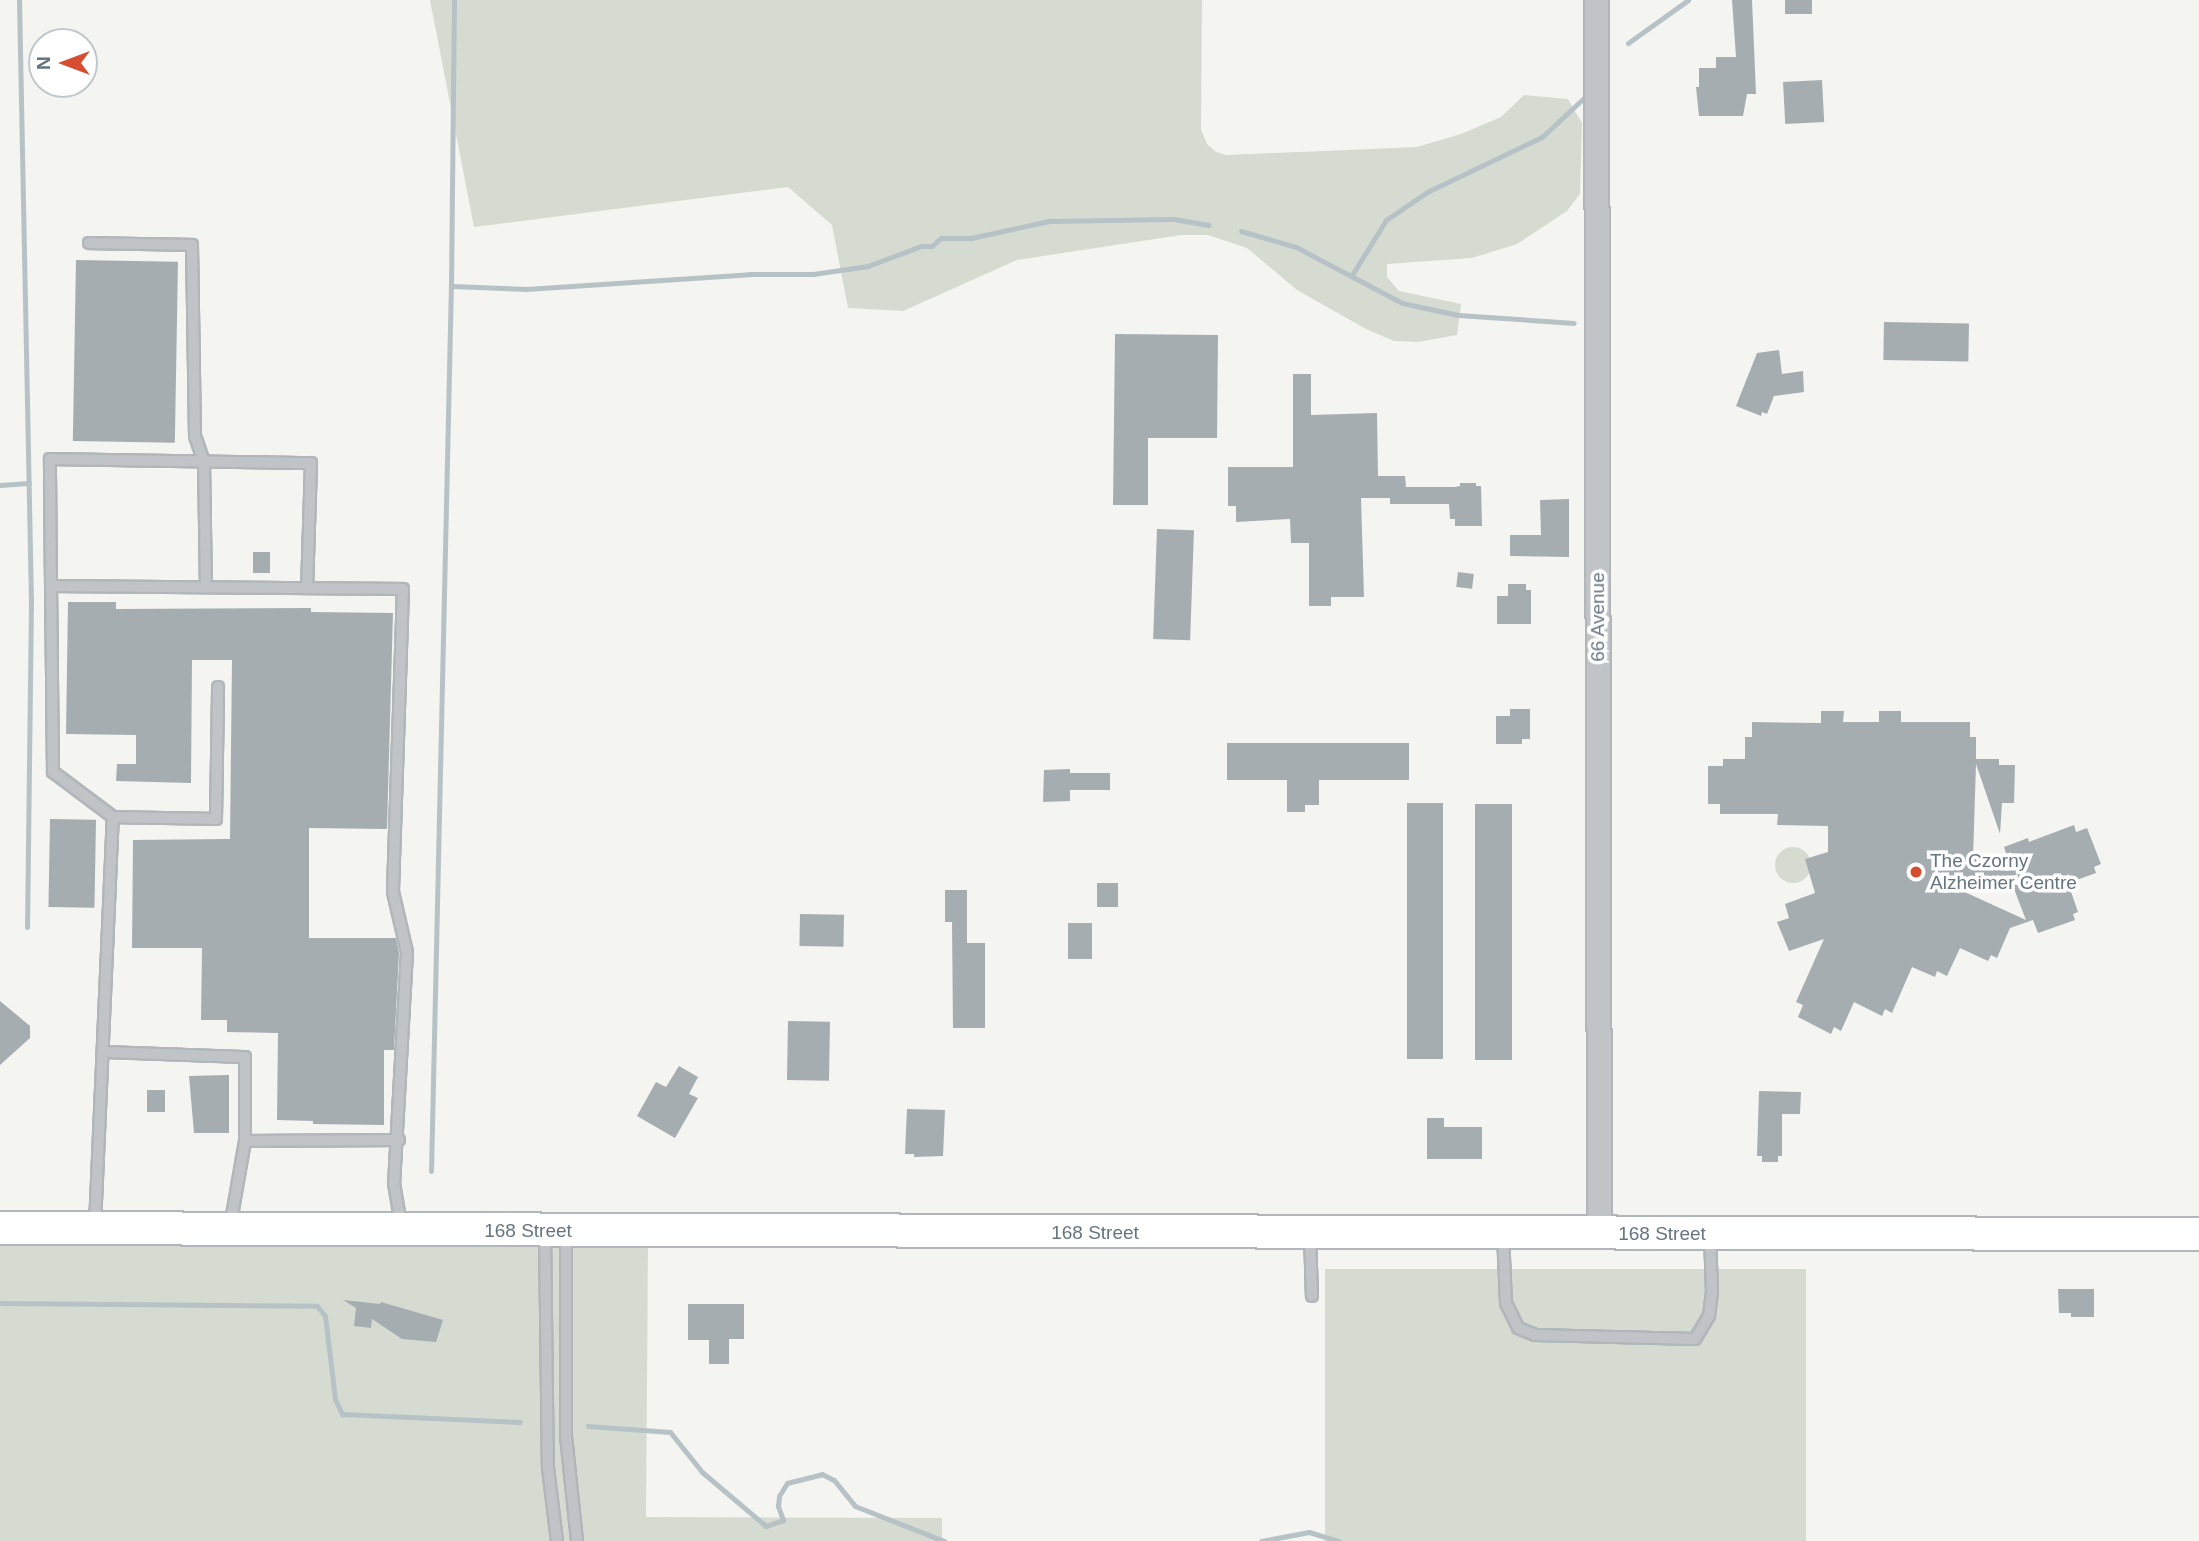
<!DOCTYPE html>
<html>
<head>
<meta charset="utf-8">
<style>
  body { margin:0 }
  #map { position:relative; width:2199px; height:1541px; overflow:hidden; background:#f4f4f1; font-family:Helvetica,sans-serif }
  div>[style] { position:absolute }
  .green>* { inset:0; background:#d6dbd2; transform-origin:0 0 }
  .round { border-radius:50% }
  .stream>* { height:5px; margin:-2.5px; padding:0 2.5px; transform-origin:2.5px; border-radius:2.5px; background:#b7c2c6 }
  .building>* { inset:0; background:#a5adb1; transform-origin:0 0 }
  .roads { filter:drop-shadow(2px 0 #b0b6b9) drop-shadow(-2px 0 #b0b6b9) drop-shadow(0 2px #b0b6b9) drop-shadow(0 -2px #b0b6b9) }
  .lane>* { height:10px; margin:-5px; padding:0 5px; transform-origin:5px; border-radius:5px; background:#c0c4c7 }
  .street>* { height:23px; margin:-11.5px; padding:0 11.5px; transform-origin:11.5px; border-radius:11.5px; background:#c0c4c7 }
  .secondary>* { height:32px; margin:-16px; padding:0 16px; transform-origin:16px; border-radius:16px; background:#fff }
  .dots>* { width:19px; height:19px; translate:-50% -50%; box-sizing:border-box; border:4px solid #fff; border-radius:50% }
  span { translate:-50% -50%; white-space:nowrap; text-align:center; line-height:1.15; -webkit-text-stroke:7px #fff; paint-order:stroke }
  .street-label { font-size:19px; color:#657580 }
  .poi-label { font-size:19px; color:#657580 }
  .left { translate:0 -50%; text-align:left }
  .north { position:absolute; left:28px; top:28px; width:70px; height:70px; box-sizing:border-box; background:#fff; border:2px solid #c1c8cc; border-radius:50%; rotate:270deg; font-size:19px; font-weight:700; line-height:28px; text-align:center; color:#657580 }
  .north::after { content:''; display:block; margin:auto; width:24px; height:32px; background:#d64e2f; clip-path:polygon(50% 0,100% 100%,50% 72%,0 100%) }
</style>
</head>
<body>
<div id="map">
  <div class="green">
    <i style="clip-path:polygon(430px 0,1202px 0,1201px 129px,1207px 144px,1216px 152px,1226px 155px,1417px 147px,1461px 134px,1501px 117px,1524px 95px,1568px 99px,1582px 123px,1580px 194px,1567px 211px,1517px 244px,1472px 258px,1387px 264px,1387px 277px,1399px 291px,1461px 304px,1457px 335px,1418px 342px,1394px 341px,1366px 329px,1297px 290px,1247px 248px,1208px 235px,1181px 235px,1017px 260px,903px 311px,848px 308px,832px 225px,788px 187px,474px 227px)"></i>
    <i class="round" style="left:1775px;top:847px;width:36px;height:36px"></i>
    <i style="clip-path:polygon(0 1244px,648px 1246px,646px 1517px,942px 1518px,942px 1541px,0 1541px)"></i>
    <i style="left:1325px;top:1269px;width:481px;height:272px"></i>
  </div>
  <div class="stream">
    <i style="left:19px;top:0;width:602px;rotate:88.86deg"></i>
    <i style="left:31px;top:602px;width:325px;rotate:90.7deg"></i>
    <i style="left:1628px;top:43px;width:74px;rotate:-35.6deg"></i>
    <i style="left:1241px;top:231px;width:57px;rotate:16.2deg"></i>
    <i style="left:1296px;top:247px;width:120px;rotate:27.8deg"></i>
    <i style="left:1402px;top:303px;width:57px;rotate:12.1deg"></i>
    <i style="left:1458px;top:315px;width:116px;rotate:3.9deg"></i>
    <i style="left:1352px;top:275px;width:65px;rotate:-58.3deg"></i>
    <i style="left:1386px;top:220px;width:50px;rotate:-34.3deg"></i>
    <i style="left:1427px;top:192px;width:127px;rotate:-25.6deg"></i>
    <i style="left:1542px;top:137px;width:63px;rotate:-43.1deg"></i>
    <i style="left:451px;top:286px;width:75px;rotate:2.3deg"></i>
    <i style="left:526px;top:289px;width:224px;rotate:-3.8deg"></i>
    <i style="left:749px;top:274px;width:64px"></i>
    <i style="left:813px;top:274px;width:56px;rotate:-8.3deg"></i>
    <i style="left:868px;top:266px;width:57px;rotate:-20.7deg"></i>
    <i style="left:921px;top:246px;width:11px"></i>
    <i style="left:932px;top:246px;width:12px;rotate:-42deg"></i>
    <i style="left:941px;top:238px;width:30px"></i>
    <i style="left:971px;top:238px;width:80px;rotate:-12.3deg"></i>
    <i style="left:1049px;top:221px;width:125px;rotate:-0.9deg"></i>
    <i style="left:1174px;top:219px;width:35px;rotate:10deg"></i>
    <i style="left:0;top:485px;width:29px;rotate:-4deg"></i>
    <i style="left:431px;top:1171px;width:885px;rotate:-88.71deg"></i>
    <i style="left:451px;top:286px;width:286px;rotate:-89.4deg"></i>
    <i style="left:0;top:1303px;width:317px;rotate:0.5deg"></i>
    <i style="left:317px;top:1306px;width:13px;rotate:51deg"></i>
    <i style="left:325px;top:1316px;width:84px;rotate:83.1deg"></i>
    <i style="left:335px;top:1399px;width:17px;rotate:65deg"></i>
    <i style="left:342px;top:1414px;width:178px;rotate:2.6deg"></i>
    <i style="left:588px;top:1426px;width:82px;rotate:4.2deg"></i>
    <i style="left:670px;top:1432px;width:51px;rotate:51.3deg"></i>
    <i style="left:702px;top:1472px;width:84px;rotate:40.2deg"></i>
    <i style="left:766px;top:1526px;width:18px;rotate:-19deg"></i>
    <i style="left:783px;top:1520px;width:15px;rotate:-110deg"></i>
    <i style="left:778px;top:1506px;width:10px;rotate:-84deg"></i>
    <i style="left:779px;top:1496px;width:15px;rotate:-58deg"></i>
    <i style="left:787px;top:1483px;width:36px;rotate:-14deg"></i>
    <i style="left:822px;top:1474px;width:13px;rotate:27deg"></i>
    <i style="left:834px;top:1480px;width:33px;rotate:51deg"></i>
    <i style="left:855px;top:1506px;width:96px;rotate:21.5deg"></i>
    <i style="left:1261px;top:1541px;width:49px;rotate:-10.6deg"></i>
    <i style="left:1309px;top:1532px;width:31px;rotate:17deg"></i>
  </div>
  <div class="building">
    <i style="clip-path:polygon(1732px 0,1752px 0,1756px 94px,1747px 94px,1743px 116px,1699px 116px,1696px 87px,1699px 87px,1699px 68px,1716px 68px,1716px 57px,1736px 57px)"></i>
    <i style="left:1785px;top:0;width:27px;height:14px"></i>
    <i style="left:1822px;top:80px;width:42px;height:39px;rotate:87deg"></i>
    <i style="left:76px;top:260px;width:102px;height:181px;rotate:1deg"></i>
    <i style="left:1884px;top:322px;width:85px;height:38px;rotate:1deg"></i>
    <i style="clip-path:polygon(1115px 334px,1218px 335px,1217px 438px,1148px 438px,1148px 505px,1113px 505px)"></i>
    <i style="clip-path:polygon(1779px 350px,1782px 374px,1803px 371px,1804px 392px,1774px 396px,1767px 414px,1762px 412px,1761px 416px,1736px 406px,1757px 353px)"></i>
    <i style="clip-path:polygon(1293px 374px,1311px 374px,1311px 415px,1377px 413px,1378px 476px,1405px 476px,1406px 487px,1455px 487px,1460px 486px,1460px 483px,1476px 483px,1476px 486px,1481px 486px,1482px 526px,1455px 526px,1455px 519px,1450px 519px,1449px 504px,1390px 504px,1390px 498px,1361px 498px,1364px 597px,1331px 597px,1331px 606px,1309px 606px,1309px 543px,1291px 543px,1290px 519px,1236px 522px,1236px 506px,1228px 506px,1228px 467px,1293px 467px)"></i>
    <i style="clip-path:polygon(1569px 499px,1569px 557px,1510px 556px,1510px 535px,1541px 535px,1540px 500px)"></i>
    <i style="left:1157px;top:529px;width:37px;height:110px;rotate:2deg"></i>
    <i style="left:253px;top:552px;width:17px;height:21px"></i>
    <i style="left:1458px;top:572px;width:16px;height:15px;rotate:7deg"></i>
    <i style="clip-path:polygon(1508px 584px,1526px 584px,1526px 590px,1531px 590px,1531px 624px,1497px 624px,1497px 596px,1508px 596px)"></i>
    <i style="clip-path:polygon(68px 602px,116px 602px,116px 609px,311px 608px,311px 612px,393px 613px,387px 829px,309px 828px,309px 938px,396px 938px,399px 953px,394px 1050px,384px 1050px,384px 1125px,313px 1124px,313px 1121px,277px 1120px,278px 1033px,227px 1032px,227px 1020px,201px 1020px,202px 948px,132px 948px,133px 840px,230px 839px,232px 660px,192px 660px,191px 783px,116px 781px,117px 764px,136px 764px,136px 735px,66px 734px)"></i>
    <i style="clip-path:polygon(1510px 709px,1530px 709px,1530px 739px,1522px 739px,1522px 744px,1496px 744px,1496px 716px,1510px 716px)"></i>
    <i style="clip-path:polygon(evenodd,1821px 711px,1844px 711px,1843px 722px,1879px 722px,1879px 711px,1901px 711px,1901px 722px,1970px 722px,1970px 737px,1976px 737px,1976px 759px,1999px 759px,1999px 765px,2015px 765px,2014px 803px,2002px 803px,2000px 834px,1976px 764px,1973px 858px,1976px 857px,1980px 866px,2007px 856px,2004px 847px,2028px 838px,2029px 842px,2074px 825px,2076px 832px,2087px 828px,2101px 864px,2094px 867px,2096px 873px,2068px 883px,2078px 912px,2073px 914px,2075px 920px,2038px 933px,2033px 920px,2010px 928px,1997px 958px,1991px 955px,1988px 961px,1960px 948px,1947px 976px,1937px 971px,1935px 977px,1912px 967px,1892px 1013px,1885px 1009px,1882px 1016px,1854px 1002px,1841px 1031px,1834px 1027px,1831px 1034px,1798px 1017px,1803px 1005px,1796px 1002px,1824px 939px,1789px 951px,1777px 922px,1789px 918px,1785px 904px,1815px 893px,1805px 859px,1828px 852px,1828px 826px,1777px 825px,1778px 814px,1720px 814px,1720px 804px,1708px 804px,1708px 766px,1723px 766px,1723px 759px,1745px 759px,1745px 737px,1752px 737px,1752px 722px,1821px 723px,1821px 711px,1998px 875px,2011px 881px,2026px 920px,1958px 889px,1998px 875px)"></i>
    <i style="clip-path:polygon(1227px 743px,1409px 743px,1409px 780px,1319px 780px,1319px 805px,1305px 805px,1305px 812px,1287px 812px,1287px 780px,1227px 780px)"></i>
    <i style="clip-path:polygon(1070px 769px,1070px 773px,1110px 773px,1110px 790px,1070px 790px,1070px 801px,1043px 802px,1044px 770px)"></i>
    <i style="left:1407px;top:803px;width:36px;height:256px"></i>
    <i style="left:1475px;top:804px;width:37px;height:256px"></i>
    <i style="left:50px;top:819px;width:46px;height:88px;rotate:1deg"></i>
    <i style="left:1097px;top:883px;width:21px;height:24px"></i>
    <i style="clip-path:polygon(945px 890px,967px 890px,967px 943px,985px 943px,985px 1028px,953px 1028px,952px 922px,945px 922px)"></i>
    <i style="left:800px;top:914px;width:44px;height:32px;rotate:1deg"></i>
    <i style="left:1068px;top:923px;width:24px;height:36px"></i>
    <i style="clip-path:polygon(0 1001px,30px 1026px,30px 1038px,0 1065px)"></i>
    <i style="left:788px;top:1021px;width:42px;height:59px;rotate:1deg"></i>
    <i style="clip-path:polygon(679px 1066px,698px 1077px,689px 1094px,698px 1098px,675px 1138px,637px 1116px,656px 1082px,666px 1087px)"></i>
    <i style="clip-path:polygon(229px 1075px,229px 1133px,194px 1133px,189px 1076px)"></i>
    <i style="left:147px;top:1090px;width:18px;height:22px"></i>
    <i style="clip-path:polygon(1759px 1091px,1801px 1092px,1800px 1114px,1782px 1114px,1782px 1156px,1778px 1156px,1778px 1162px,1762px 1162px,1762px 1156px,1757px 1156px)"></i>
    <i style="clip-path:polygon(907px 1109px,945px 1110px,943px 1156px,914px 1157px,914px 1154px,905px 1154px)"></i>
    <i style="clip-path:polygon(1427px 1118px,1444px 1118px,1444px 1127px,1482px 1127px,1482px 1159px,1427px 1159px)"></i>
    <i style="clip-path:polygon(2058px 1289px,2094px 1289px,2094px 1317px,2071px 1317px,2071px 1313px,2059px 1313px)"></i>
    <i style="clip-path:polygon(343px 1300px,380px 1304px,381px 1302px,443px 1320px,436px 1342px,402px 1339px,372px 1319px,371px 1328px,354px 1326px,356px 1308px)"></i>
    <i style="clip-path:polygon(688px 1304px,744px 1304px,744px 1339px,729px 1339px,729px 1364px,709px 1364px,709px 1340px,688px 1340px)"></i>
  </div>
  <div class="roads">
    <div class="lane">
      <i style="left:89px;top:243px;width:103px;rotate:1.1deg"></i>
      <i style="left:192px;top:245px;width:191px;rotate:89.1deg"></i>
      <i style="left:195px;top:436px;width:28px;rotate:71deg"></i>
      <i style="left:204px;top:462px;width:125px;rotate:89.1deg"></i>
      <i style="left:51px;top:586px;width:127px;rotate:-90.5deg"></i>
      <i style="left:50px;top:459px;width:261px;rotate:0.9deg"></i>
      <i style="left:311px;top:463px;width:125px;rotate:91.8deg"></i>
      <i style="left:113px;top:817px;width:103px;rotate:1.1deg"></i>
      <i style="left:216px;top:819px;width:132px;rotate:-89.1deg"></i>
      <i style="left:103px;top:1052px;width:142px;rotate:2deg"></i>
      <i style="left:245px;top:1057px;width:84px;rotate:90deg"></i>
      <i style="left:95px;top:1225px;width:408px;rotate:-87.5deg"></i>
      <i style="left:113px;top:817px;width:75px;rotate:-143.1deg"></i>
      <i style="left:53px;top:772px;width:186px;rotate:-90.6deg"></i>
      <i style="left:51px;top:586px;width:352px;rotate:0.5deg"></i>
      <i style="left:403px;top:589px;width:303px;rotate:91.9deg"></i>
      <i style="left:393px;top:892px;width:62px;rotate:76.9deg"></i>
      <i style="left:407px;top:952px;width:231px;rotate:93.2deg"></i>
      <i style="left:394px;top:1183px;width:43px;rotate:80.5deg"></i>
      <i style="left:230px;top:1227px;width:87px;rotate:-80.1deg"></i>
      <i style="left:245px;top:1141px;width:154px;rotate:-0.4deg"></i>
      <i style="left:545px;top:1232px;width:236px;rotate:89.3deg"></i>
      <i style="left:548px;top:1468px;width:74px;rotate:83deg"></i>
      <i style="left:566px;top:1233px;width:203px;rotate:90deg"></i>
      <i style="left:566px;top:1436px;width:106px;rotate:84deg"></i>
      <i style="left:1310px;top:1234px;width:62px;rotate:88.2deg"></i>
      <i style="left:1503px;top:1234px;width:69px;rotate:87.5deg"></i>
      <i style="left:1506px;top:1303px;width:28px;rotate:64deg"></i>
      <i style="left:1518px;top:1328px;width:18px;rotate:22deg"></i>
      <i style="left:1535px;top:1335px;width:160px;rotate:1.4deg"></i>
      <i style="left:1695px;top:1339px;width:27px;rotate:-59deg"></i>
      <i style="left:1709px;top:1316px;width:24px;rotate:-83deg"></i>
      <i style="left:1712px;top:1292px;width:57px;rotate:-92deg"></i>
    </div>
    <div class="street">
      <i style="left:1596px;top:0;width:1234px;rotate:89.86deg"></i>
    </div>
    <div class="secondary">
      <i style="left:0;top:1228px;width:2199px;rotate:0.16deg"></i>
    </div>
  </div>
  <div class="dots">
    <i style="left:1916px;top:872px;background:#d64e2f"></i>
  </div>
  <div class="street-label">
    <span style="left:1598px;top:617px;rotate:-90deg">66 Avenue</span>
    <span style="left:528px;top:1231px">168 Street</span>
    <span style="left:1095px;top:1233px">168 Street</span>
    <span style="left:1662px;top:1234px">168 Street</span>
  </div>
  <div class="poi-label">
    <span class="left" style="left:1930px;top:872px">The Czorny<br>Alzheimer Centre</span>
  </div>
  <div class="north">N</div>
</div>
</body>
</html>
